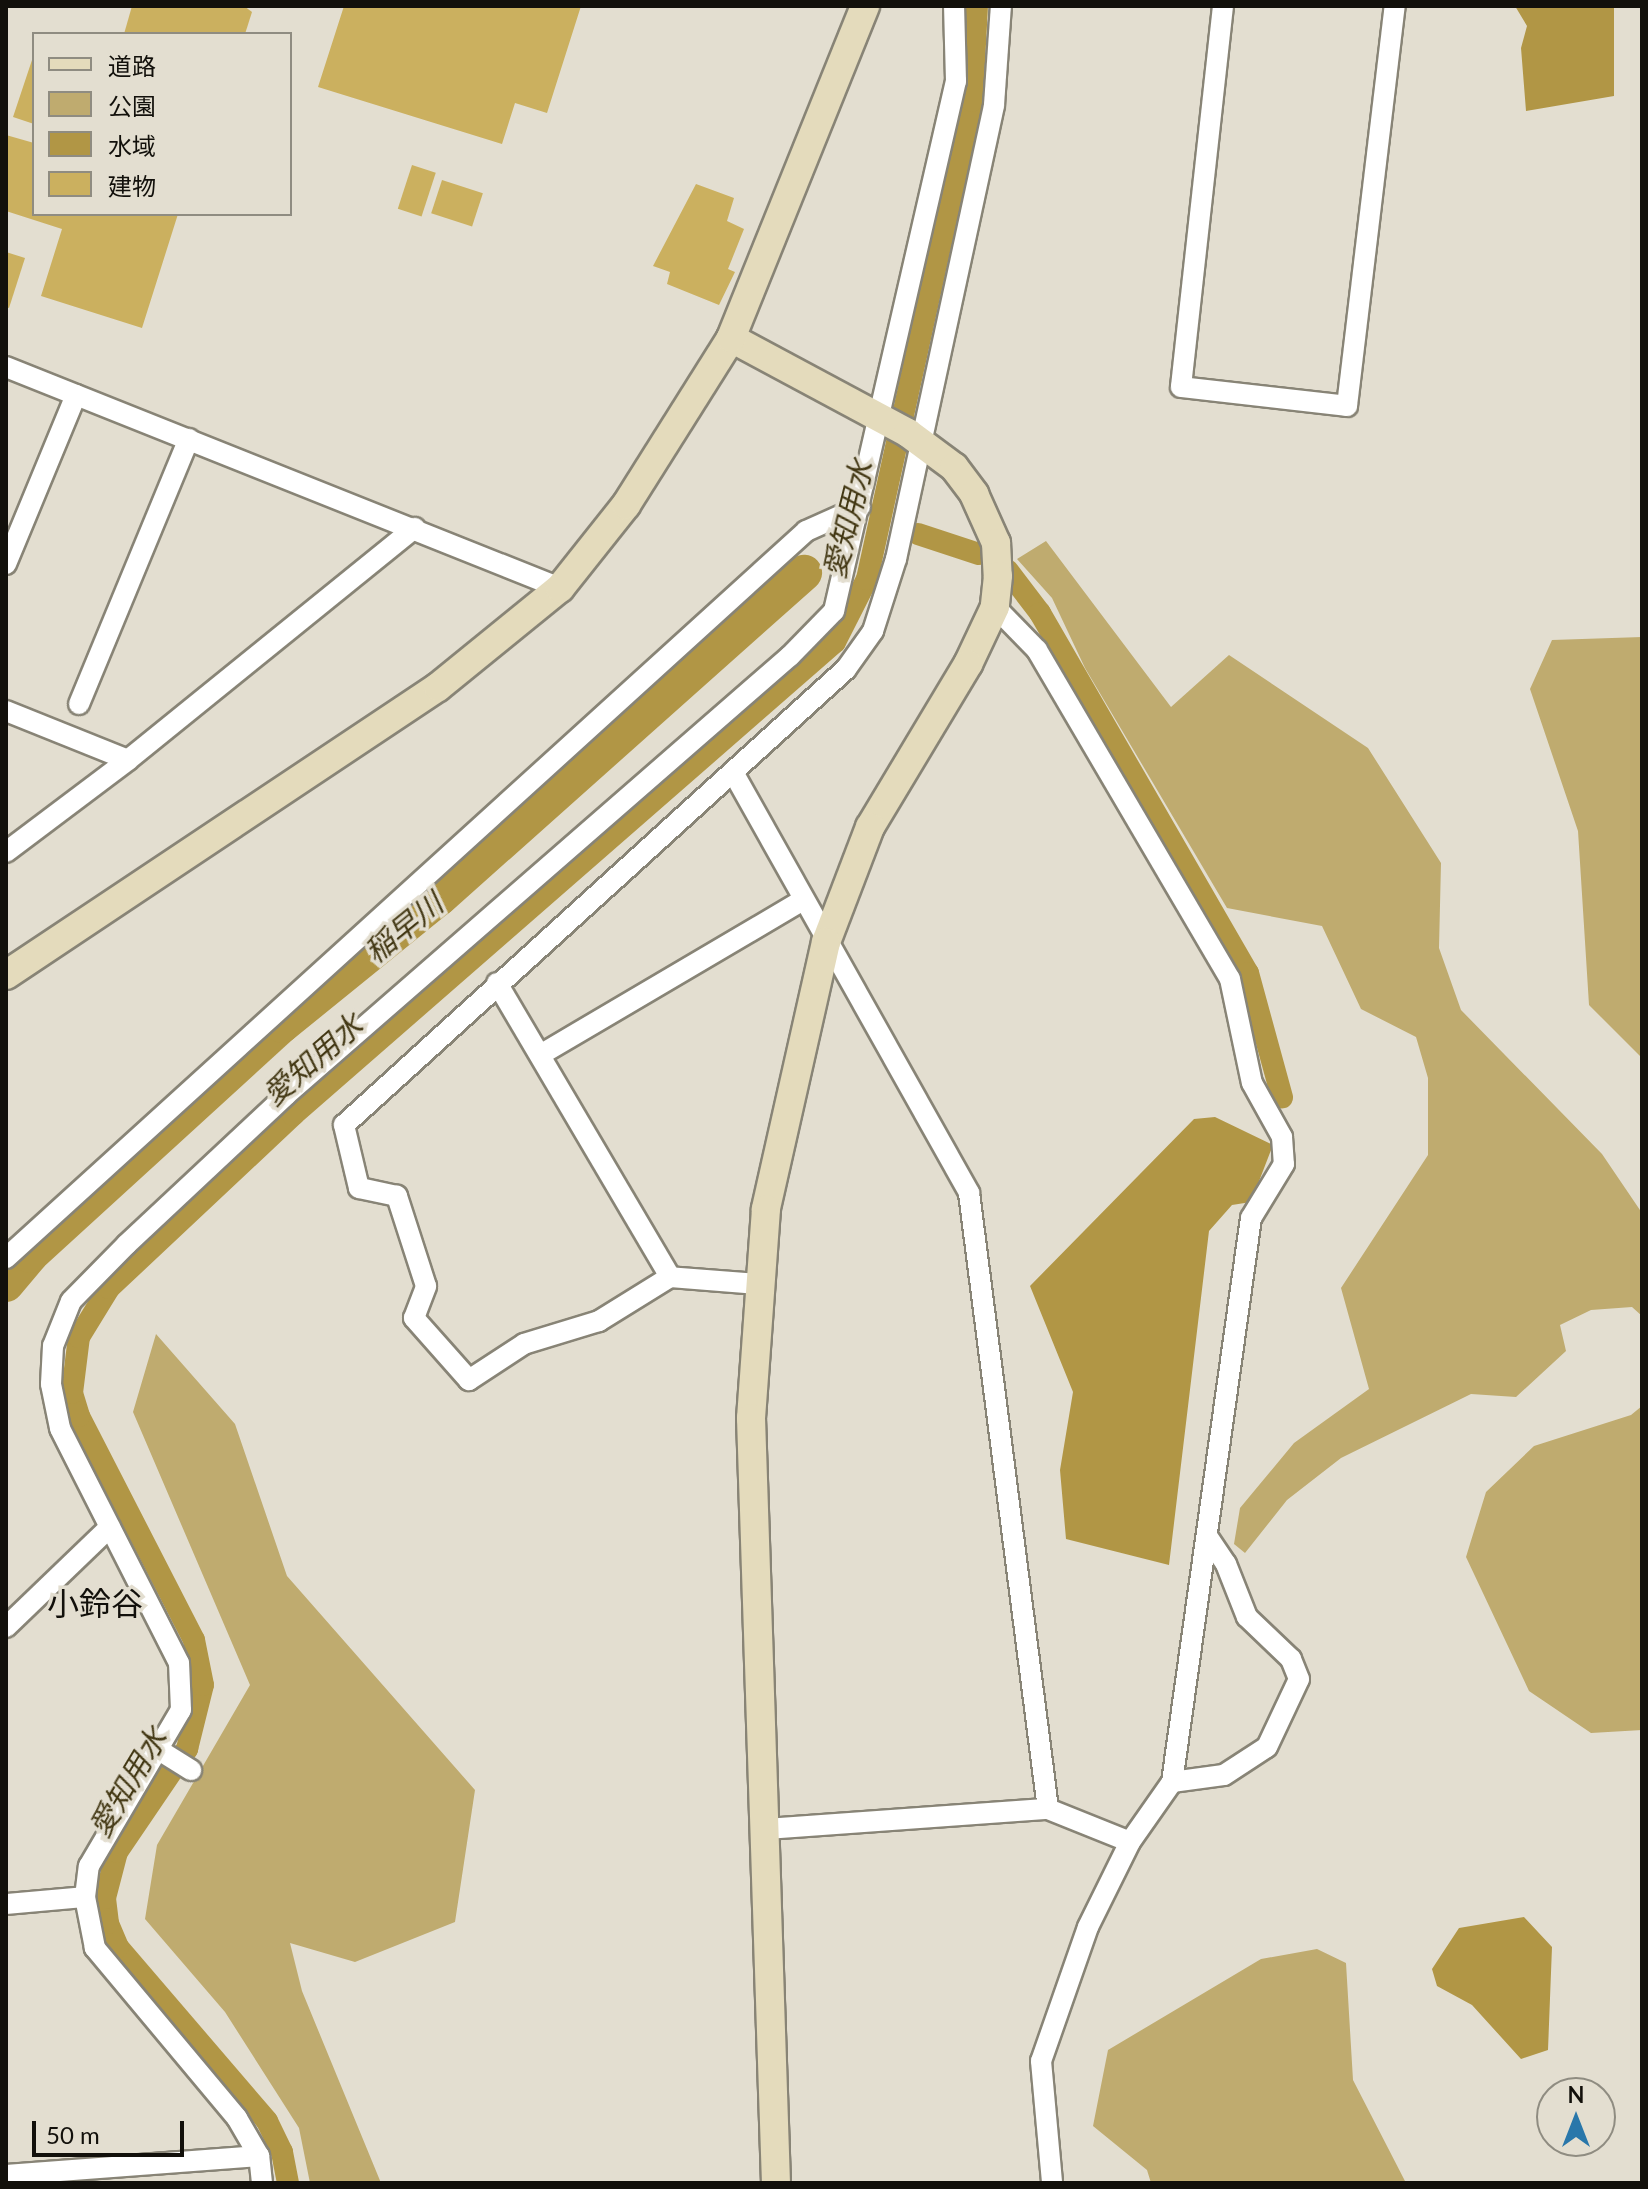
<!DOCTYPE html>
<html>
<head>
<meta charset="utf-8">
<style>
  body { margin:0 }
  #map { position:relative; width:1648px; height:2189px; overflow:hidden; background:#e3ded0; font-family:Lato,"Noto Sans JP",sans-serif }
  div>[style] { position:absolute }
  .green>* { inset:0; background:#bfab6f }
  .water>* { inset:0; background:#b19645 }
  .canal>* { height:22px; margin:-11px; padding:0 11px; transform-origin:11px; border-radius:11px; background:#b19645 }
  .river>* { height:36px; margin:-18px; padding:0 18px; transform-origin:18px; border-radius:18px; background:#b19645 }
  .building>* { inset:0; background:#cbb05f; transform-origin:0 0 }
  .roads { filter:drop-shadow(2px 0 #888476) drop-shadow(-2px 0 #888476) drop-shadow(0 2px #888476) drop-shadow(0 -2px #888476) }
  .street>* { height:20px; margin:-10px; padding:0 10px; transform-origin:10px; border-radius:10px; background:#fff }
  .secondary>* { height:28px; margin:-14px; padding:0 14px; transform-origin:14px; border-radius:14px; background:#e4dbbc }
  span { translate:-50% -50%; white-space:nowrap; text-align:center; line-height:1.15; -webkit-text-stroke:7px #e3ded0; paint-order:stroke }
  .water-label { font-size:30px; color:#433814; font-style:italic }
  .quarter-label { font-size:32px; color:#12100b }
  .frame { position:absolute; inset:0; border:8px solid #12100b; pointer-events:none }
  .legend { position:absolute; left:32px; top:32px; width:260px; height:184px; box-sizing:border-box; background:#e3ded0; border:2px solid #8f8c81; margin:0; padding:10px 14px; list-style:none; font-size:24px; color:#12100b }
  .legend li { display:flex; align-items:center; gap:16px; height:40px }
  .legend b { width:40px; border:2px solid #8f8c81 }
  .north { position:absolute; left:1536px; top:2077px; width:80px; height:80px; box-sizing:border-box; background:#e3ded0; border:2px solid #8f8c81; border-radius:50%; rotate:0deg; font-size:22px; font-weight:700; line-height:32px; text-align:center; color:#12100b }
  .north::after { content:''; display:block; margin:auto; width:28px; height:36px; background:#2977aa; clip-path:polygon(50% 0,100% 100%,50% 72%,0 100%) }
  .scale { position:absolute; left:32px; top:2121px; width:152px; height:36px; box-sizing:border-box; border:4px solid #12100b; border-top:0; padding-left:10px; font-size:24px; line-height:28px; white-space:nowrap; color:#12100b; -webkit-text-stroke:6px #e3ded0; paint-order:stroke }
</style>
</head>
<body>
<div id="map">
  <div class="green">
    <i style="clip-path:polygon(1046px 541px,1171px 707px,1229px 655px,1368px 748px,1441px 863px,1439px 948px,1461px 1010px,1602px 1154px,1642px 1213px,1642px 1316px,1632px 1307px,1591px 1310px,1560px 1325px,1566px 1351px,1516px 1397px,1471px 1394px,1341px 1458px,1287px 1500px,1245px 1553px,1234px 1544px,1240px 1508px,1294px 1443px,1369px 1389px,1341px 1288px,1428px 1155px,1428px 1078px,1416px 1037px,1361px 1009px,1322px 926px,1227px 908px,1085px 668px,1052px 598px,1017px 559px)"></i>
    <i style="clip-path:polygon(1642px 637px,1642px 1058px,1589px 1005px,1578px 831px,1530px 689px,1552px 640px)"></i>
    <i style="clip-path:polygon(156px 1334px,235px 1424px,287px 1576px,475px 1790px,455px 1922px,355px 1962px,290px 1943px,302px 1991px,381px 2183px,310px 2183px,299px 2128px,225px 2012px,145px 1919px,157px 1845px,250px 1685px,133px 1412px)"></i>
    <i style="clip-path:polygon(1642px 1406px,1642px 1730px,1591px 1733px,1529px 1691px,1466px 1557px,1486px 1492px,1534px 1446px,1631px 1415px)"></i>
    <i style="clip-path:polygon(1317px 1949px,1346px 1963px,1353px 2080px,1406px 2183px,1151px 2183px,1147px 2170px,1093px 2126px,1108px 2050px,1261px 1959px)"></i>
  </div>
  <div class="water">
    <i style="clip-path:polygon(1515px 6px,1614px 6px,1614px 96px,1526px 111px,1521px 48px,1527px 26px)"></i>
    <i style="clip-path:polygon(1215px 1117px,1273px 1145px,1251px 1202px,1232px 1205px,1209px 1231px,1169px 1565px,1066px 1539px,1060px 1470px,1073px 1392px,1030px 1286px,1194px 1119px)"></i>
    <i style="clip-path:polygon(1524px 1917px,1552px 1947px,1548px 2050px,1521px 2059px,1472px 2005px,1437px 1986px,1432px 1969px,1459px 1928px)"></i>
  </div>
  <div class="canal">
    <i style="left:918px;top:534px;width:64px;rotate:18.2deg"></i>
    <i style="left:1008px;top:571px;width:53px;rotate:52.7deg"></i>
    <i style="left:1040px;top:613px;width:416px;rotate:60deg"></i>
    <i style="left:1248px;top:973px;width:129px;rotate:74.7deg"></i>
    <i style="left:288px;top:2183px;width:32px;rotate:-101deg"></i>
    <i style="left:282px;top:2152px;width:34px;rotate:-116deg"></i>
    <i style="left:267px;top:2121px;width:229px;rotate:-130.6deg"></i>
    <i style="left:118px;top:1947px;width:26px;rotate:-113deg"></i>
    <i style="left:108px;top:1923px;width:25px;rotate:-97deg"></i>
    <i style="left:105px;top:1898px;width:48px;rotate:-75.4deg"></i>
    <i style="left:117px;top:1852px;width:125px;rotate:-55.8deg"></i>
    <i style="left:187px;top:1749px;width:66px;rotate:-76deg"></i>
    <i style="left:203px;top:1685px;width:46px;rotate:-101.3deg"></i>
    <i style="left:194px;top:1640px;width:252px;rotate:-117.2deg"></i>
    <i style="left:79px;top:1416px;width:24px;rotate:-107deg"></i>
    <i style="left:72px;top:1393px;width:56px;rotate:-82.9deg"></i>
    <i style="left:79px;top:1337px;width:57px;rotate:-58.5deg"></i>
    <i style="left:109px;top:1288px;width:253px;rotate:-43.2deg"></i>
    <i style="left:293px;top:1115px;width:719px;rotate:-41.11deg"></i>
    <i style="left:835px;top:642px;width:71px;rotate:-63.1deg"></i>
    <i style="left:867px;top:579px;width:489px;rotate:-77.6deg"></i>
    <i style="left:972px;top:101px;width:95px;rotate:-87deg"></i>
  </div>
  <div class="river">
    <i style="left:6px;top:1284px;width:38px;rotate:-50deg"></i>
    <i style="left:30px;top:1255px;width:341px;rotate:-42.4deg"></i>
    <i style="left:282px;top:1025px;width:202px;rotate:-39deg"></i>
    <i style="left:439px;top:898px;width:489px;rotate:-41.7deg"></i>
  </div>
  <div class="building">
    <i style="clip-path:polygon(132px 6px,244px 6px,252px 12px,245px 34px,124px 34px)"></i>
    <i style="clip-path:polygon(344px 6px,581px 6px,547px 113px,515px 103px,502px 144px,318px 87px)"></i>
    <i style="clip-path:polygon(34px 54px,34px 124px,13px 117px)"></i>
    <i style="clip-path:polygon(6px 135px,34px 143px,34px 214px,178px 214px,142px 328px,41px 296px,62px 229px,6px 211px)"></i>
    <i style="left:412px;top:165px;width:25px;height:46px;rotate:18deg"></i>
    <i style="left:442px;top:180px;width:43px;height:35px;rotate:18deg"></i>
    <i style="clip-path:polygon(696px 184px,734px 198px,727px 221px,744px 229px,728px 269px,735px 272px,719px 305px,667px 284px,670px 272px,653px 266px)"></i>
    <i style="clip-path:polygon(6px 252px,25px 258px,9px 308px,6px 307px)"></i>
  </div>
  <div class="roads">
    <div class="street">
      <i style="left:1223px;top:6px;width:383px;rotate:96.3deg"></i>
      <i style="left:1181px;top:387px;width:167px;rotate:6.5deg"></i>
      <i style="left:1347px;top:406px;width:403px;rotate:-83.2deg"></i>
      <i style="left:6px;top:367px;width:596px;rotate:21.75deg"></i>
      <i style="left:6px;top:564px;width:183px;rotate:-67.5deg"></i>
      <i style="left:995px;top:607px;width:60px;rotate:45.7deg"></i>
      <i style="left:1037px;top:650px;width:381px;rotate:59.6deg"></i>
      <i style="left:1230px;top:979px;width:106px;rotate:78.1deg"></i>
      <i style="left:1252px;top:1083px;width:62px;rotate:60.9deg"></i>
      <i style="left:1282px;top:1137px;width:27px;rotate:86deg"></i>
      <i style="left:1284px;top:1164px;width:63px;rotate:121.4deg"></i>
      <i style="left:1251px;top:1218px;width:570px;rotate:97.97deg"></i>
      <i style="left:1172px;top:1782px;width:73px;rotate:125deg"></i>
      <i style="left:1130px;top:1842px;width:95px;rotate:116.3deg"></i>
      <i style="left:1088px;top:1927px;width:142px;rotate:109.3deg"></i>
      <i style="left:1041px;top:2061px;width:122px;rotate:84.8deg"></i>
      <i style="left:79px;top:704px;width:287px;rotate:-67.5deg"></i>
      <i style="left:6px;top:711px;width:131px;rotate:21.9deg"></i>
      <i style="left:128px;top:760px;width:369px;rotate:-39deg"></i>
      <i style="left:733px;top:772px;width:483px;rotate:60.7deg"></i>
      <i style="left:969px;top:1193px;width:621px;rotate:82.69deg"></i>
      <i style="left:6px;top:852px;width:153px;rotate:-37deg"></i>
      <i style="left:497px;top:983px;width:341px;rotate:59.5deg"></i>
      <i style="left:540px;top:1055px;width:305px;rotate:-30.5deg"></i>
      <i style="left:6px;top:1258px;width:1081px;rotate:-42.26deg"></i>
      <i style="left:806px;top:531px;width:59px;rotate:-24deg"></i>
      <i style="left:758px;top:1284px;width:88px;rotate:-175.5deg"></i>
      <i style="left:670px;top:1277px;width:84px;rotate:148.2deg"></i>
      <i style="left:599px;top:1321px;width:78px;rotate:163deg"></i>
      <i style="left:524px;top:1344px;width:66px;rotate:146.8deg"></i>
      <i style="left:469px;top:1380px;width:83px;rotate:-131.6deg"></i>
      <i style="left:414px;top:1318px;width:34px;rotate:-69deg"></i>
      <i style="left:426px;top:1286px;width:95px;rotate:-107.9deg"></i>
      <i style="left:397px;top:1196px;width:39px;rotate:-168deg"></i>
      <i style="left:359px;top:1188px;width:65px;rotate:-103.4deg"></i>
      <i style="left:344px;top:1125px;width:678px;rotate:-42.25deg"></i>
      <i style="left:846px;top:669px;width:47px;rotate:-54.6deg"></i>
      <i style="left:873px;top:631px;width:76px;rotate:-72.3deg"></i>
      <i style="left:896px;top:559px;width:464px;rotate:-77.8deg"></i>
      <i style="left:994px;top:105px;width:99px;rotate:-86deg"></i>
      <i style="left:6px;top:1627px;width:144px;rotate:-43.9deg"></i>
      <i style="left:159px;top:1750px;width:38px;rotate:32deg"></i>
      <i style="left:1172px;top:1782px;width:52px;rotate:-7.7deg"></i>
      <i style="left:1224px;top:1775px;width:51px;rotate:-33.1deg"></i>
      <i style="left:1267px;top:1747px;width:75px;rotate:-64.8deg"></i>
      <i style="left:1299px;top:1679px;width:22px;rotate:-112deg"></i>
      <i style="left:1291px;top:1659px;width:61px;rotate:-136.3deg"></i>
      <i style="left:1247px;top:1617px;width:57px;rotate:-111.6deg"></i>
      <i style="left:1226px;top:1564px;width:34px;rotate:-124deg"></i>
      <i style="left:766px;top:1829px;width:283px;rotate:-4.1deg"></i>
      <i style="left:1048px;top:1809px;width:88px;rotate:21.9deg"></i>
      <i style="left:6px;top:1904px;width:79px;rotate:-5.1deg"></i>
      <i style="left:6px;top:2175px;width:254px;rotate:-4.3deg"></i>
      <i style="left:262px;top:2183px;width:27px;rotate:-96deg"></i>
      <i style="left:259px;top:2156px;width:44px;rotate:-120.1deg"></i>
      <i style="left:237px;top:2118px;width:222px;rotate:-129.9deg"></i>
      <i style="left:95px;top:1948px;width:52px;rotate:-101.1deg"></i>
      <i style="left:85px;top:1897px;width:31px;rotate:-83deg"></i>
      <i style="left:89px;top:1866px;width:181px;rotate:-59.5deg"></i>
      <i style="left:181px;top:1710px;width:47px;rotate:-92.4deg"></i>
      <i style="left:179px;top:1663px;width:263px;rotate:-116.9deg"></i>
      <i style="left:60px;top:1428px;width:45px;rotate:-101.6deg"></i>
      <i style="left:51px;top:1384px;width:38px;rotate:-87deg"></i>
      <i style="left:53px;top:1346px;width:48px;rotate:-68.2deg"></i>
      <i style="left:71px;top:1301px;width:80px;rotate:-45.5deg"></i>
      <i style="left:127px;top:1244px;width:218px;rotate:-43.1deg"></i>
      <i style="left:286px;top:1095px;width:668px;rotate:-41.06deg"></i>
      <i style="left:790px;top:656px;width:63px;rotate:-45.6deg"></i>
      <i style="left:834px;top:611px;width:544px;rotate:-77.04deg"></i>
      <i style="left:956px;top:81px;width:75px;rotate:-91.5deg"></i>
    </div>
    <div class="secondary">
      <i style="left:731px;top:338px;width:201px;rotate:28.2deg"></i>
      <i style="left:908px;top:433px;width:57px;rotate:36.5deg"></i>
      <i style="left:954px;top:467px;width:34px;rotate:53deg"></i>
      <i style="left:974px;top:494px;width:54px;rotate:65.8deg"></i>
      <i style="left:996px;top:543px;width:33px;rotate:87deg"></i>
      <i style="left:998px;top:576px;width:31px;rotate:96deg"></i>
      <i style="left:995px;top:607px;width:63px;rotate:115.3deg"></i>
      <i style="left:968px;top:664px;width:190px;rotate:121deg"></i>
      <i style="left:870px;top:827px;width:123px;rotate:110.9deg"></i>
      <i style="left:826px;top:942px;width:274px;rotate:102.7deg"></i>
      <i style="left:766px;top:1209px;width:210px;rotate:94.1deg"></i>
      <i style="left:751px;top:1418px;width:765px;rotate:88.13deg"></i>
      <i style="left:6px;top:975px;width:519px;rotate:-33.69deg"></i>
      <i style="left:438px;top:687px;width:157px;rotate:-39.1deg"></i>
      <i style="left:560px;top:588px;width:106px;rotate:-51.5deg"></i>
      <i style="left:626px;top:505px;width:197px;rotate:-57.8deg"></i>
      <i style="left:731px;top:338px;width:358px;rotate:-68deg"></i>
    </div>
  </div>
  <div class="water-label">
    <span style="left:847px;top:519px;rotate:-76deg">愛知用水</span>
    <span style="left:403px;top:927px;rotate:-39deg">稲早川</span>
    <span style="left:312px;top:1059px;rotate:-41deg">愛知用水</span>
    <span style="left:127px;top:1782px;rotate:-59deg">愛知用水</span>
  </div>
  <div class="quarter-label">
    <span style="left:95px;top:1603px">小鈴谷</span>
  </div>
  <div class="frame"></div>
  <ul class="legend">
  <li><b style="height:10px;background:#e4dbbc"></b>道路</li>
  <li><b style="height:22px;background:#bfab6f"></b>公園</li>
  <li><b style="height:22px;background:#b19645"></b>水域</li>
  <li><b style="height:22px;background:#cbb05f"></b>建物</li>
  </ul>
  <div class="north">N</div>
  <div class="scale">50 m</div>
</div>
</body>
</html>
